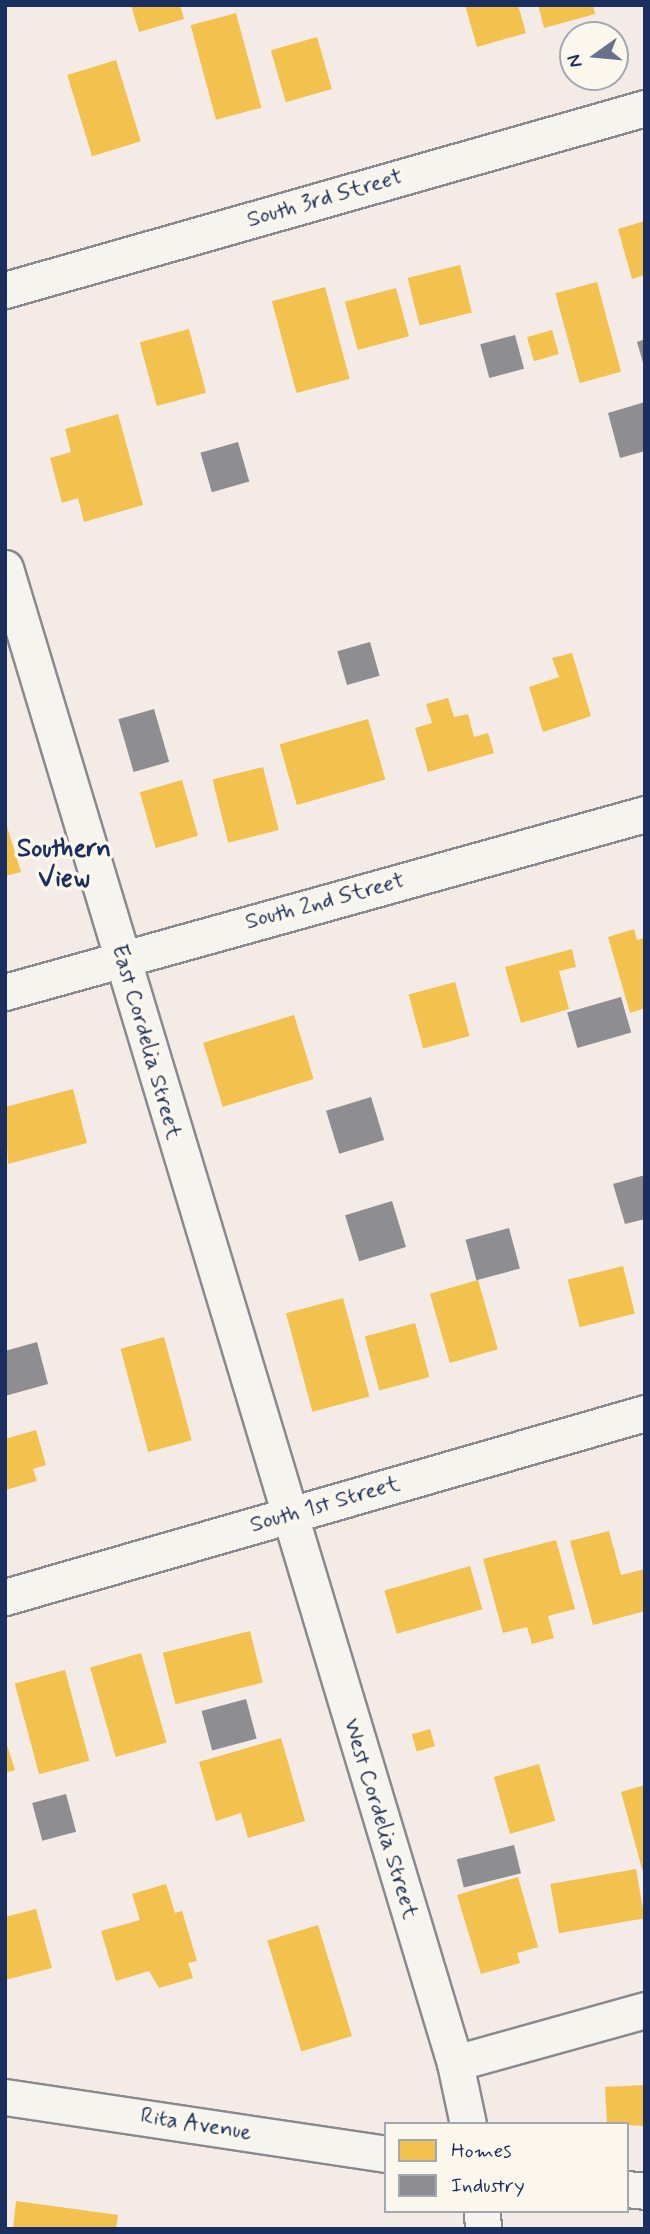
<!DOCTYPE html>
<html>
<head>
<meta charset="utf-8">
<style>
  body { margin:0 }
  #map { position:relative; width:650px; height:2234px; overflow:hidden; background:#f4ebe6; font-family:Mynerve,sans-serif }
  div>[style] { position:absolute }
  .homes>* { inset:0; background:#f2c14e; transform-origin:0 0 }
  .industry>* { inset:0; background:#8d8d92; transform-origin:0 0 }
  .roads { filter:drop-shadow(2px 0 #89898f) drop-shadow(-2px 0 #89898f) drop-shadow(0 2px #89898f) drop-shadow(0 -2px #89898f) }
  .minor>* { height:35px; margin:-17.5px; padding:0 17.5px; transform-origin:17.5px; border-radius:17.5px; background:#f6f4ef }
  span { translate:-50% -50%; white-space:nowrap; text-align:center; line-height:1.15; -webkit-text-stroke:7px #fbf7ec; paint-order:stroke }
  .street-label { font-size:23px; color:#1b2f5e }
  .quarter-label { font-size:26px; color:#1b2f5e; font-weight:700 }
  .frame { position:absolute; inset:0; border:7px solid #1b2f5e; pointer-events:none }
  .legend { position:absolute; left:384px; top:2122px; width:245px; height:91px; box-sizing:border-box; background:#fbf7ec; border:2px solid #a1a7b3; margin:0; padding:9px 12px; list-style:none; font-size:21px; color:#1b2f5e }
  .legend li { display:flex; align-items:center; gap:14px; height:35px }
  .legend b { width:35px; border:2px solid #a1a7b3 }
  .north { position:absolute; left:559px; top:21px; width:70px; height:70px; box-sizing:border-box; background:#fbf7ec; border:2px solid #a1a7b3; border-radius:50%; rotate:255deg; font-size:19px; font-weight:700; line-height:28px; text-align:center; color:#1b2f5e }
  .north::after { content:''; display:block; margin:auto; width:24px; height:32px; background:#67718e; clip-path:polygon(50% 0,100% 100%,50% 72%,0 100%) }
</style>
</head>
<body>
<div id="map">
  <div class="homes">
    <i style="clip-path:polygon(131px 5px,180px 5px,184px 19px,139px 32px)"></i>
    <i style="clip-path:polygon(465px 5px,518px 5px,526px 33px,477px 47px)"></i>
    <i style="clip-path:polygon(538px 5px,593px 5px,595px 14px,544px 28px)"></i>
    <i style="left:236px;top:13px;width:98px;height:47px;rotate:75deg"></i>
    <i style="left:317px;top:37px;width:54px;height:48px;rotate:74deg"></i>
    <i style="left:116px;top:60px;width:85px;height:51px;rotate:73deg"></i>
    <i style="clip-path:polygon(645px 221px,645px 275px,632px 279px,618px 229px)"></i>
    <i style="left:460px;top:265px;width:49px;height:54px;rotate:76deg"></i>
    <i style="left:597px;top:282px;width:93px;height:43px;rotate:75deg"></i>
    <i style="left:325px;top:287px;width:95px;height:55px;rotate:75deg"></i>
    <i style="left:396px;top:288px;width:50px;height:53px;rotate:75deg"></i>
    <i style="left:189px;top:329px;width:66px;height:51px;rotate:75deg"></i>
    <i style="left:552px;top:330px;width:25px;height:26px;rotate:74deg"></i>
    <i style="clip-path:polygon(118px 414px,143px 505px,84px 522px,78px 498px,62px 503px,50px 458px,71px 452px,65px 429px)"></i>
    <i style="clip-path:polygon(572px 653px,591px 716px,543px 732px,529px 687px,559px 677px,552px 658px)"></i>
    <i style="clip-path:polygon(448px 698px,454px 717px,468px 714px,474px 737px,488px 733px,494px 753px,428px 772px,415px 728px,432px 723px,426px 704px)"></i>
    <i style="left:368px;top:719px;width:63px;height:92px;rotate:74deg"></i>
    <i style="left:263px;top:767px;width:65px;height:52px;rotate:76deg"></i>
    <i style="left:182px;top:780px;width:58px;height:44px;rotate:74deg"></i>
    <i style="clip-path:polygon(5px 820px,21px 872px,5px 876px)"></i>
    <i style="clip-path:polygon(634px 929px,637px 940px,645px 938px,645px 1008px,630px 1013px,608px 937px)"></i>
    <i style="clip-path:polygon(572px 949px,576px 967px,559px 971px,569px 1009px,521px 1023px,505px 967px)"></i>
    <i style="left:455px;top:982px;width:56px;height:48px;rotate:75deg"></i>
    <i style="left:294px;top:1015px;width:67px;height:95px;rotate:73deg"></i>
    <i style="clip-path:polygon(73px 1089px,87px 1143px,8px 1164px,5px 1107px)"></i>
    <i style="left:623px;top:1266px;width:49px;height:57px;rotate:76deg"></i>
    <i style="left:478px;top:1280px;width:72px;height:50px;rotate:74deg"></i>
    <i style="left:343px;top:1298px;width:102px;height:59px;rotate:75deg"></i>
    <i style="left:415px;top:1323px;width:56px;height:52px;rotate:75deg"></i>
    <i style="left:164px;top:1337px;width:107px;height:45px;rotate:75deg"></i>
    <i style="clip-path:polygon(36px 1430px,46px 1465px,33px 1469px,37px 1481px,5px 1490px,5px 1439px)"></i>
    <i style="clip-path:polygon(609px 1531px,621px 1575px,645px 1569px,645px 1611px,593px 1625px,570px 1541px)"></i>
    <i style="clip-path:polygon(556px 1540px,575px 1609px,548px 1616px,554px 1638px,532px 1644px,527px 1627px,503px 1633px,483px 1559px)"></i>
    <i style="left:470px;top:1566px;width:45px;height:89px;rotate:74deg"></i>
    <i style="left:250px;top:1631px;width:53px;height:90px;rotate:76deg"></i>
    <i style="left:141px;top:1653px;width:93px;height:53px;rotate:74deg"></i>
    <i style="left:65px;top:1670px;width:94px;height:52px;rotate:75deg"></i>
    <i style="left:430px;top:1729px;width:18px;height:19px;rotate:74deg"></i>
    <i style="clip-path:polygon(281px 1738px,305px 1821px,248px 1838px,241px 1813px,216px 1821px,199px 1762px)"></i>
    <i style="clip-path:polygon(5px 1739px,15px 1770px,5px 1773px)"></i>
    <i style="left:539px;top:1764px;width:59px;height:47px;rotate:74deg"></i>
    <i style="clip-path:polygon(645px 1785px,645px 1876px,644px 1876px,621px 1792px)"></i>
    <i style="left:636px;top:1869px;width:50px;height:87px;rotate:80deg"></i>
    <i style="clip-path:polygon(518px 1877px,538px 1947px,517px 1953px,520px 1963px,481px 1974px,457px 1895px)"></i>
    <i style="clip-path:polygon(166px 1884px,175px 1913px,182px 1911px,197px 1961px,188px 1963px,193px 1978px,159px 1988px,149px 1971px,116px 1981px,101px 1931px,140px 1920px,132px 1894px)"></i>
    <i style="clip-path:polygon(36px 1909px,52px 1968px,5px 1980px,5px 1917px)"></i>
    <i style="left:318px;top:1925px;width:116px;height:53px;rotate:73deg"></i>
    <i style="clip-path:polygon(645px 2085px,645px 2126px,607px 2124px,605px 2087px)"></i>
    <i style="clip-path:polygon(16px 2201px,118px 2215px,116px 2229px,13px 2229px)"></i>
  </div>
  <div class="industry">
    <i style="left:515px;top:335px;width:35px;height:36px;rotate:75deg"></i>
    <i style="clip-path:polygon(645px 339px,645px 365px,644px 366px,637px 342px)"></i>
    <i style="clip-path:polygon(645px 402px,645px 451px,620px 458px,608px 413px)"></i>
    <i style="left:238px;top:442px;width:41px;height:39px;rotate:74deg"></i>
    <i style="left:370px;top:642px;width:35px;height:34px;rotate:74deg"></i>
    <i style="left:154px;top:709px;width:55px;height:37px;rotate:74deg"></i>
    <i style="left:621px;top:997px;width:37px;height:56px;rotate:74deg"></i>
    <i style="left:371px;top:1097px;width:45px;height:47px;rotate:73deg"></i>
    <i style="clip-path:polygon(645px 1175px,645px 1219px,625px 1224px,613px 1184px)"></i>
    <i style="left:392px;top:1201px;width:48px;height:49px;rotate:73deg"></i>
    <i style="left:509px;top:1228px;width:42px;height:45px;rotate:75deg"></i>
    <i style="clip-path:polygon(37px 1342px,48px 1384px,5px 1396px,5px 1351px)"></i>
    <i style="left:246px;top:1699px;width:41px;height:46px;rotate:75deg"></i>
    <i style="left:66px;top:1794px;width:39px;height:35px;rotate:75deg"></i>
    <i style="left:514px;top:1845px;width:29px;height:59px;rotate:76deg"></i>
  </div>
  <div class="roads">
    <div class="minor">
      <i style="left:5px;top:290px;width:665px;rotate:-15.87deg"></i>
      <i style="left:5px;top:568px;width:1561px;rotate:73.25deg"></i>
      <i style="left:455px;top:2063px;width:62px;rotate:78deg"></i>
      <i style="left:5px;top:992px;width:664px;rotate:-15.54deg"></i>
      <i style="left:5px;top:1597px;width:666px;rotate:-16.04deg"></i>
      <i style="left:455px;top:2063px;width:197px;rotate:-15.6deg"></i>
      <i style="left:5px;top:2097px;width:385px;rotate:8.5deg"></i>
      <i style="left:627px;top:2189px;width:18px;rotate:6deg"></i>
      <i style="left:482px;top:2211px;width:18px;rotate:87deg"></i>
    </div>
  </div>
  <div class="street-label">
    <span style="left:325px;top:199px;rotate:-16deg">South 3rd Street</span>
    <span style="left:325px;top:902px;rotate:-15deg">South 2nd Street</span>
    <span style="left:146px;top:1042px;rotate:74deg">East Cordelia Street</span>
    <span style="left:325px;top:1505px;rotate:-16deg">South 1st Street</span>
    <span style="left:380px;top:1819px;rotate:73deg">West Cordelia Street</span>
    <span style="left:196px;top:2125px;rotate:9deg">Rita Avenue</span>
  </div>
  <div class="quarter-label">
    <span style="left:64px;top:865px">Southern<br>View</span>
  </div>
  <div class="frame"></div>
  <ul class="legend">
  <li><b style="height:19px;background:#f2c14e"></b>Homes</li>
  <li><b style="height:19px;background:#8d8d92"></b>Industry</li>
  </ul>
  <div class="north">N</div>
</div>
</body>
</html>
